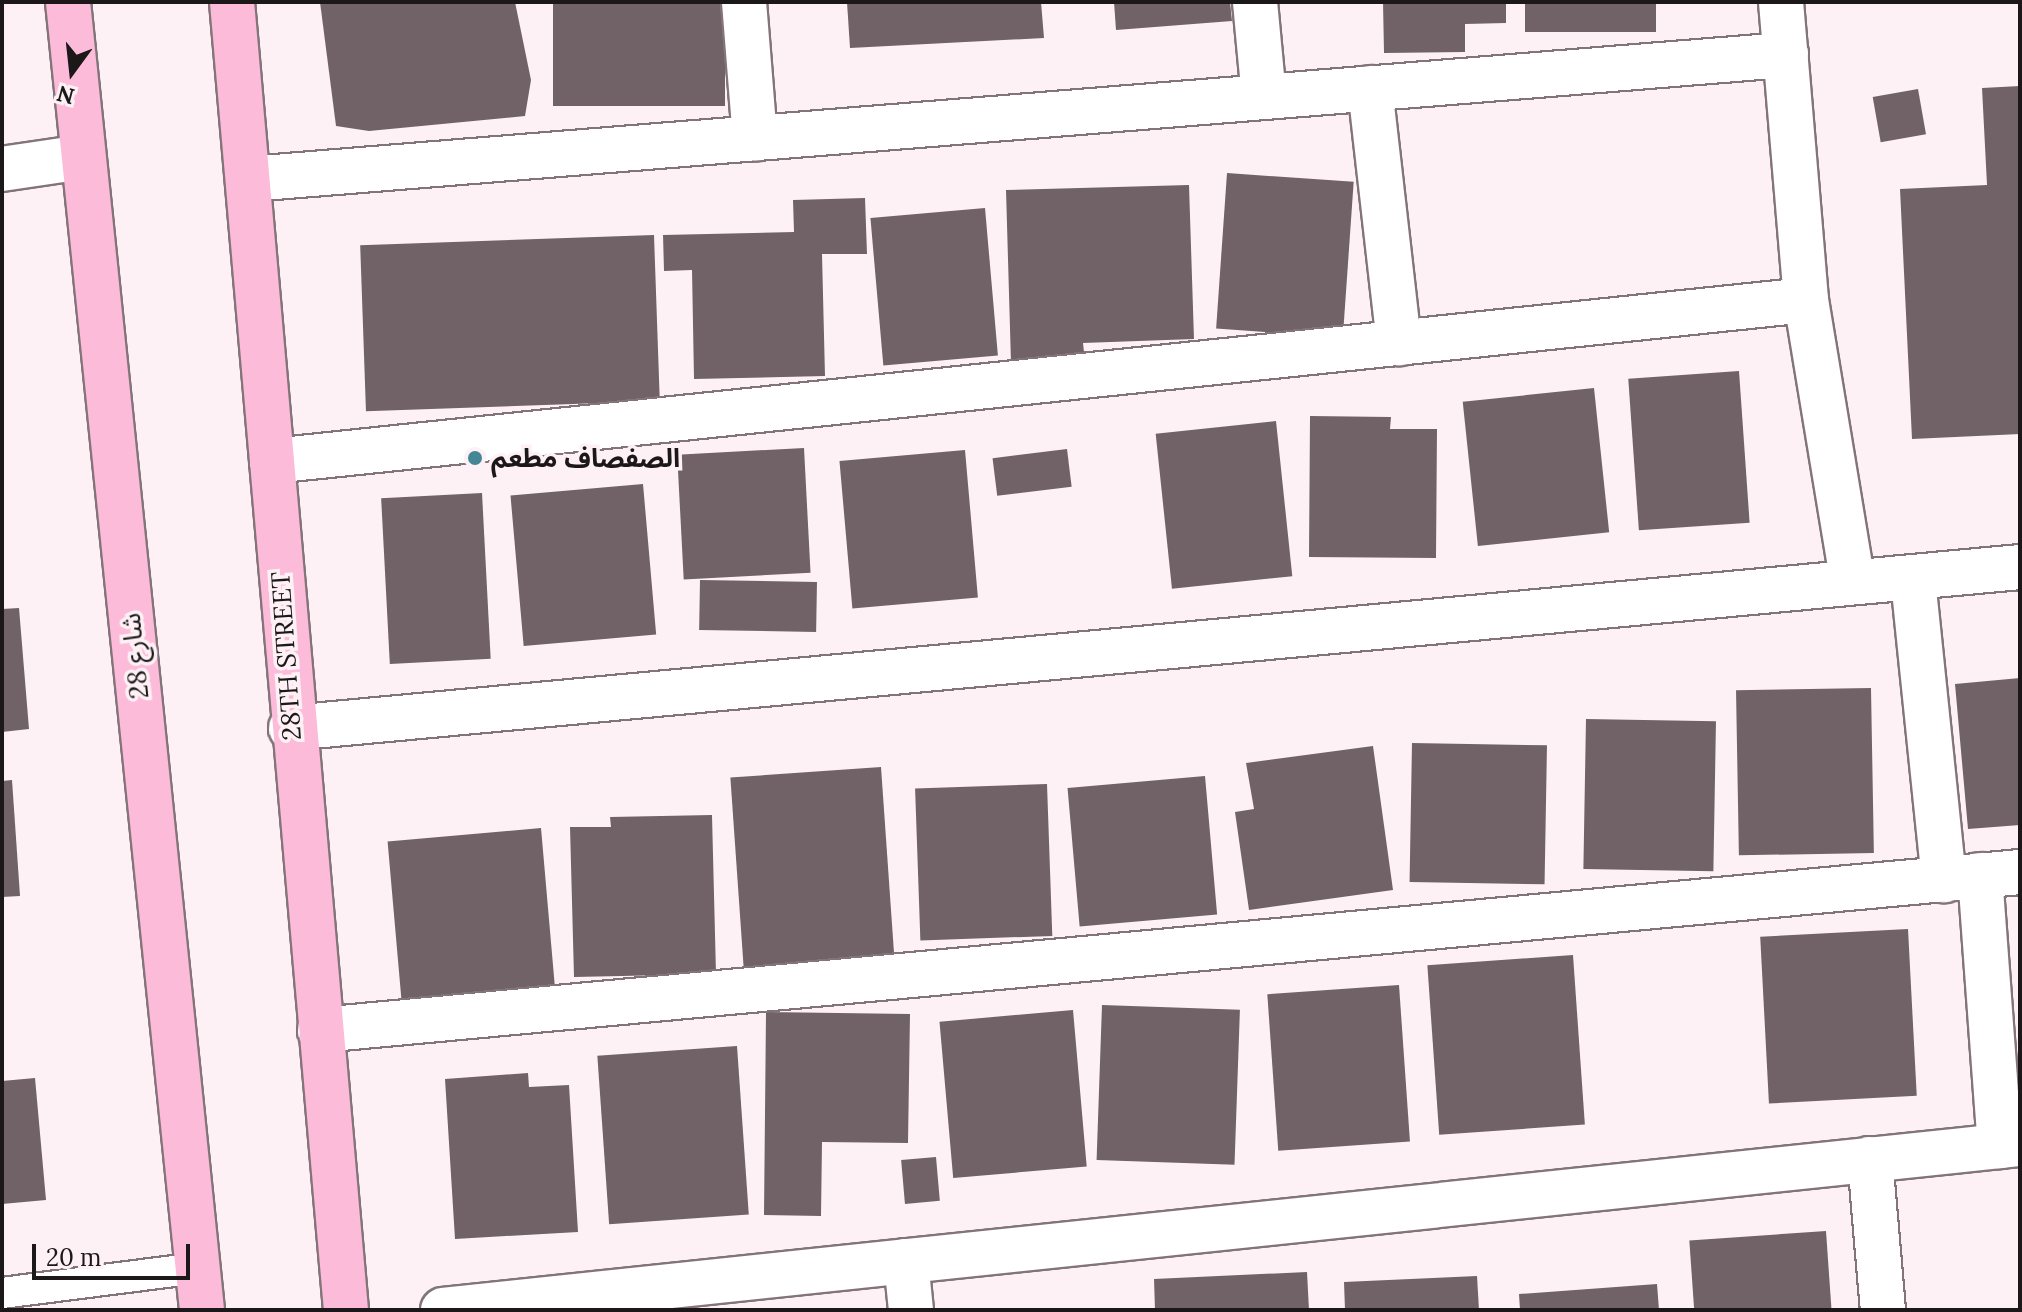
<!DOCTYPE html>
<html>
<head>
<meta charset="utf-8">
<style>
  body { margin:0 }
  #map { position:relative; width:2022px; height:1312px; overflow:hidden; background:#fef1f6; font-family:Lora,"Noto Sans Arabic",serif }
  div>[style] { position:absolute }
  .building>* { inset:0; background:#716268; transform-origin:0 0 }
  .roads { filter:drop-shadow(2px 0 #83747a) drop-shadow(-2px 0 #83747a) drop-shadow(0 2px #83747a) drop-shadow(0 -2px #83747a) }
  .lane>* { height:30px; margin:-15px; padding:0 15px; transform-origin:15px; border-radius:15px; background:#fff }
  .street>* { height:44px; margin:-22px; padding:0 22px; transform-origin:22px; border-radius:22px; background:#fff }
  .secondary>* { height:44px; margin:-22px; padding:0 22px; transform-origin:22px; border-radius:22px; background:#fff }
  .primary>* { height:44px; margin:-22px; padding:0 22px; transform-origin:22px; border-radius:22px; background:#fcbbd8 }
  .dots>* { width:22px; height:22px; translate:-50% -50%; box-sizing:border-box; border:4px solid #fef1f6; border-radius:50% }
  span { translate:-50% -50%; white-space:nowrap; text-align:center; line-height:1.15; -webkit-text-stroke:7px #fef1f6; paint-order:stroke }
  .poi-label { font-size:26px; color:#1c1719; font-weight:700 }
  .left { translate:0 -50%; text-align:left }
  .street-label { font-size:26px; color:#1c1719 }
  .frame { position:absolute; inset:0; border:4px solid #1c1719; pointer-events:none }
  .north { position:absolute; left:32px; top:32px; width:80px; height:80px; -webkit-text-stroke:6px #fef1f6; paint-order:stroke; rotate:195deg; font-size:22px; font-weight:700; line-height:32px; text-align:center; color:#1c1719 }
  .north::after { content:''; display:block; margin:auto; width:28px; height:36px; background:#1c1719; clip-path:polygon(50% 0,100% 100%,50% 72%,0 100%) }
  .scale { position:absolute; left:32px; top:1244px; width:158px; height:36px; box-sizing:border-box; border:4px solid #1c1719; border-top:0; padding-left:10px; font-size:24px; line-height:28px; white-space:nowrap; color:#1c1719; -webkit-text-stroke:6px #fef1f6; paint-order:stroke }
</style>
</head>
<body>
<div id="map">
  <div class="building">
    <i style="clip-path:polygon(320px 2px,515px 2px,531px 80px,525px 116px,369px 131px,336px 126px)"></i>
    <i style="left:553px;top:2px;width:172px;height:104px"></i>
    <i style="clip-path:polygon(847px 2px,1041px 2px,1044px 38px,850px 48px)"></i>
    <i style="clip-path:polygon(1114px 2px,1230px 2px,1232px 21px,1116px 30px)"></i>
    <i style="clip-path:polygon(1383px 2px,1506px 2px,1506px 23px,1465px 24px,1465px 52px,1384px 53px)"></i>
    <i style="left:1525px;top:2px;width:131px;height:30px"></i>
    <i style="clip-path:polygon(2020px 86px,2020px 434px,1912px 439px,1900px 189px,1987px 185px,1982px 88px)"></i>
    <i style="left:1918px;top:89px;width:46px;height:46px;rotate:80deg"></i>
    <i style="left:1227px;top:173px;width:127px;height:156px;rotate:4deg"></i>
    <i style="clip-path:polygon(1189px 185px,1194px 339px,1083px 343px,1085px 361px,1011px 363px,1006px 190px)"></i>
    <i style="clip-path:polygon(865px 198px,867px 254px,822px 254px,825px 376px,694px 379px,692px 270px,664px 271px,663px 235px,794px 232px,793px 200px)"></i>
    <i style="left:985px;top:208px;width:148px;height:115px;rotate:85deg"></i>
    <i style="left:654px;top:235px;width:166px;height:294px;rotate:88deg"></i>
    <i style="left:1739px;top:371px;width:152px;height:111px;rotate:86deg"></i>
    <i style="left:1594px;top:388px;width:145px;height:132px;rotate:84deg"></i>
    <i style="clip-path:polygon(1310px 416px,1391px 417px,1390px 429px,1437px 429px,1436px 558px,1309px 557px)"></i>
    <i style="left:1276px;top:421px;width:156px;height:121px;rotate:84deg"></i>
    <i style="left:804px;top:448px;width:125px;height:127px;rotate:87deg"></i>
    <i style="left:1067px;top:449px;width:38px;height:75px;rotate:83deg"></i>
    <i style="left:965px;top:450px;width:148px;height:126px;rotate:85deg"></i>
    <i style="left:643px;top:484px;width:151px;height:133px;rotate:85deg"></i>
    <i style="left:482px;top:493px;width:166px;height:101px;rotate:87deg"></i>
    <i style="left:700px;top:580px;width:117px;height:50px;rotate:1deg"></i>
    <i style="clip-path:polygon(19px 608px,29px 729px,2px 732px,2px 609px)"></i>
    <i style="clip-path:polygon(2020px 678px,2020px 825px,1968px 829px,1955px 684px)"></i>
    <i style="left:1871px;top:688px;width:165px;height:135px;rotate:89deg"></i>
    <i style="left:1586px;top:719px;width:130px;height:150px;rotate:1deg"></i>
    <i style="left:1412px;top:743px;width:135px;height:139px;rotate:1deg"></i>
    <i style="clip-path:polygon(1373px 746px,1393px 890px,1249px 910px,1235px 812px,1254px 809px,1246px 763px)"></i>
    <i style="left:881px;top:767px;width:190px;height:151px;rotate:86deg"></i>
    <i style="left:1205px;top:776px;width:139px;height:138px;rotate:85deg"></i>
    <i style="clip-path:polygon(12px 780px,20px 896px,2px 897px,2px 781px)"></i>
    <i style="left:1047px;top:784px;width:152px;height:132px;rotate:88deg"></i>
    <i style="clip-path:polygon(712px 815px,716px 974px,574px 977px,570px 827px,611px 827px,610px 817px)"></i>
    <i style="left:541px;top:828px;width:163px;height:154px;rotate:85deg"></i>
    <i style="left:1908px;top:929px;width:167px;height:148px;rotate:87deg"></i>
    <i style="left:1573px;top:955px;width:170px;height:146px;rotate:86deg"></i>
    <i style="left:1399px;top:985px;width:157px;height:132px;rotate:86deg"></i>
    <i style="left:1102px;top:1005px;width:138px;height:155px;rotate:2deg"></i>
    <i style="left:1073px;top:1010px;width:157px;height:134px;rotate:85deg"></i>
    <i style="clip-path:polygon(766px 1012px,910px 1014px,908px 1143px,822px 1142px,821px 1216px,764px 1215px)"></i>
    <i style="left:737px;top:1046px;width:169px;height:140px;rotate:86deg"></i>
    <i style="clip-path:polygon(528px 1073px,529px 1087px,569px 1085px,578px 1232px,455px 1239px,445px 1079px)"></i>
    <i style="clip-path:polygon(35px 1078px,46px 1200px,2px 1204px,2px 1081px)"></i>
    <i style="left:936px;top:1157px;width:44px;height:35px;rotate:85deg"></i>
    <i style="left:1826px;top:1231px;width:79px;height:137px;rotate:86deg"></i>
    <i style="clip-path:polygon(1307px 1272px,1309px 1310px,1155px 1310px,1154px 1279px)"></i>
    <i style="clip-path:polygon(1477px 1276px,1479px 1310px,1345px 1310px,1344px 1282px)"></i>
    <i style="clip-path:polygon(1657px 1284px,1659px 1310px,1520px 1310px,1519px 1294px)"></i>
  </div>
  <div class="roads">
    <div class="lane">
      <i style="left:2px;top:1293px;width:198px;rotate:-7.3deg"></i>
    </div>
    <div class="street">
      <i style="left:744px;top:2px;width:137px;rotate:85.4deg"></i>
      <i style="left:1255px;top:2px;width:95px;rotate:84.6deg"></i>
      <i style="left:1781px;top:2px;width:299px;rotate:85.2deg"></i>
      <i style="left:1806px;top:300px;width:282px;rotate:80.6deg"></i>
      <i style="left:1370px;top:88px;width:257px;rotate:83.5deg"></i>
      <i style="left:250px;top:179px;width:1541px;rotate:-4.62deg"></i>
      <i style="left:272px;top:461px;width:1542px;rotate:-5.99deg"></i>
      <i style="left:1913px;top:580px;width:302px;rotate:84.1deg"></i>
      <i style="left:1980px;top:875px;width:272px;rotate:85.8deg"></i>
      <i style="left:320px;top:1030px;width:1707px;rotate:-5.31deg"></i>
      <i style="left:1870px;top:1159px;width:152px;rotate:85.1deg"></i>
      <i style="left:906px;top:1261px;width:49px;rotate:84.2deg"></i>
      <i style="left:443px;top:1310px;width:1586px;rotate:-6.01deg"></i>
    </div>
    <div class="secondary">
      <i style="left:2px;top:169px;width:82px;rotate:-8.4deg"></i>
      <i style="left:291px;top:728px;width:1736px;rotate:-5.32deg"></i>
    </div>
    <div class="primary">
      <i style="left:68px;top:2px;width:1315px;rotate:84.15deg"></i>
      <i style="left:232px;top:2px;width:1313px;rotate:85.02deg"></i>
    </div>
  </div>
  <div class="dots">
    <i style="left:475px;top:458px;background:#438696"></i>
  </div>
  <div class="poi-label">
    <span class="left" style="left:491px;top:458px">الصفصاف مطعم</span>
  </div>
  <div class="street-label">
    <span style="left:135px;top:656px;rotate:-96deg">شارع 28</span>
    <span style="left:286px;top:656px;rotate:-94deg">28TH STREET</span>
  </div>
  <div class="frame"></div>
  <div class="north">N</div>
  <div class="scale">20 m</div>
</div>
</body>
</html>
